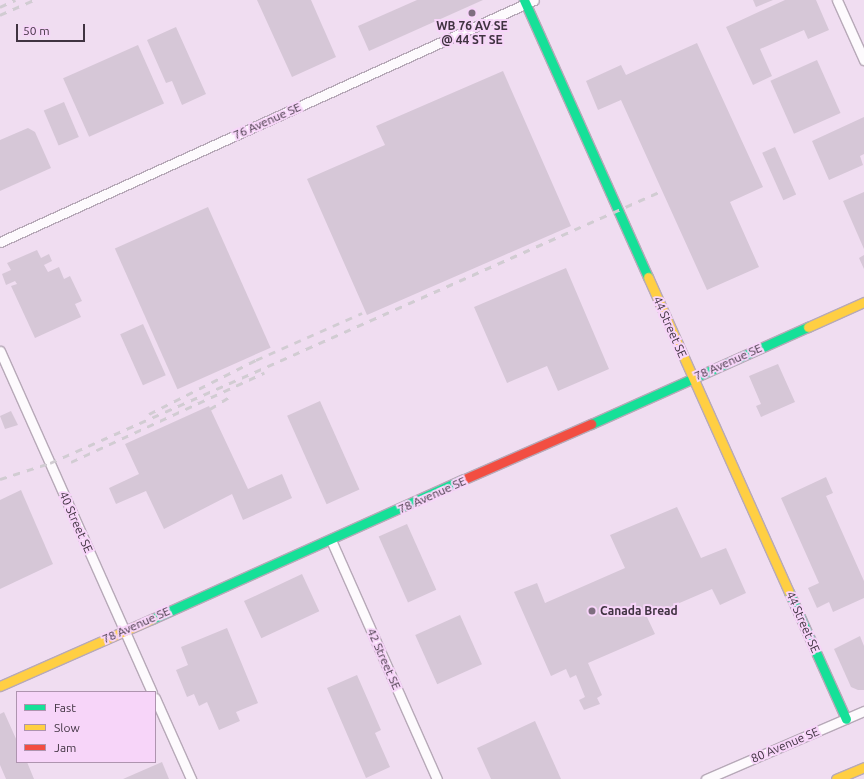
<!DOCTYPE html>
<html>
<head>
<meta charset="utf-8">
<style>
  body { margin:0 }
  #map { position:relative; width:864px; height:779px; overflow:hidden; background:#f0ddf1; font-family:Ubuntu,sans-serif }
  div>[style] { position:absolute }
  .building>* { inset:0; background:#d6c7d7; transform-origin:0 0 }
  .roads { filter:drop-shadow(1px 0 #b7a9b8) drop-shadow(-1px 0 #b7a9b8) drop-shadow(0 1px #b7a9b8) drop-shadow(0 -1px #b7a9b8) }
  .street>* { height:9px; margin:-4.5px; padding:0 4.5px; transform-origin:4.5px; border-radius:4.5px; background:#fdfafd }
  .fast>* { height:9px; margin:-4.5px; padding:0 4.5px; transform-origin:4.5px; border-radius:4.5px; background:#16e098 }
  .slow>* { height:9px; margin:-4.5px; padding:0 4.5px; transform-origin:4.5px; border-radius:4.5px; background:#ffcf43 }
  .jam>* { height:9px; margin:-4.5px; padding:0 4.5px; transform-origin:4.5px; border-radius:4.5px; background:#f24e42 }
  .rail>* { height:3px; margin-top:-1.5px; transform-origin:0; background:repeating-linear-gradient(90deg,#d1ccd2 0 7px,transparent 0 14px) }
  .dots>* { width:11px; height:11px; translate:-50% -50%; box-sizing:border-box; border:2px solid #f7d5f9; border-radius:50% }
  span { translate:-50% -50%; white-space:nowrap; text-align:center; line-height:1.15; -webkit-text-stroke:4px #f7d5f9; paint-order:stroke }
  .poi-label { font-size:12px; color:#403341; font-weight:700 }
  .left { translate:0 -50%; text-align:left }
  .street-label { font-size:12px; color:#403341 }
  .legend { position:absolute; left:16px; top:691px; width:140px; height:72px; box-sizing:border-box; background:#f7d5f9; border:1px solid #ae94af; margin:0; padding:5px 7px; list-style:none; font-size:12px; color:#403341 }
  .legend li { display:flex; align-items:center; gap:8px; height:20px }
  .legend b { width:20px; border:1px solid #ae94af }
  .scale { position:absolute; left:16px; top:24px; width:69px; height:18px; box-sizing:border-box; border:2px solid #403341; border-top:0; padding-left:5px; font-size:12px; line-height:14px; white-space:nowrap; color:#403341; -webkit-text-stroke:3px #f7d5f9; paint-order:stroke }
</style>
</head>
<body>
<div id="map">
  <div class="building">
    <i style="clip-path:polygon(257px 0,311px 0,336px 57px,292px 77px)"></i>
    <i style="clip-path:polygon(417px 0,483px 0,369px 51px,358px 26px)"></i>
    <i style="clip-path:polygon(753px 0,773px 0,756px 7px)"></i>
    <i style="clip-path:polygon(785px 0,816px 0,829px 30px,808px 39px,804px 30px,760px 49px,772px 76px,753px 85px,726px 27px)"></i>
    <i style="clip-path:polygon(176px 27px,206px 94px,182px 105px,172px 81px,166px 83px,147px 40px)"></i>
    <i style="clip-path:polygon(697px 43px,763px 187px,730px 202px,759px 267px,707px 290px,621px 100px,598px 110px,586px 81px,621px 65px,626px 75px)"></i>
    <i style="left:138px;top:45px;width:64px;height:82px;rotate:66deg"></i>
    <i style="left:817px;top:60px;width:58px;height:51px;rotate:66deg"></i>
    <i style="clip-path:polygon(503px 71px,571px 226px,367px 315px,307px 179px,385px 145px,376px 126px)"></i>
    <i style="left:64px;top:102px;width:38px;height:22px;rotate:67deg"></i>
    <i style="clip-path:polygon(864px 117px,864px 154px,860px 156px,863px 165px,829px 180px,812px 141px)"></i>
    <i style="clip-path:polygon(28px 128px,35px 132px,51px 168px,0 191px,0 140px)"></i>
    <i style="left:775px;top:147px;width:52px;height:14px;rotate:66deg"></i>
    <i style="clip-path:polygon(864px 192px,864px 249px,843px 201px)"></i>
    <i style="left:208px;top:207px;width:154px;height:102px;rotate:66deg"></i>
    <i style="clip-path:polygon(37px 250px,41px 258px,49px 254px,52px 261px,44px 265px,48px 272px,59px 267px,64px 279px,70px 276px,82px 301px,75px 304px,81px 317px,35px 338px,11px 286px,17px 284px,15px 281px,6px 285px,2px 274px,11px 270px,7px 263px)"></i>
    <i style="clip-path:polygon(864px 255px,864px 269px,859px 258px)"></i>
    <i style="clip-path:polygon(566px 268px,609px 369px,558px 391px,547px 366px,507px 383px,474px 307px)"></i>
    <i style="left:143px;top:324px;width:56px;height:25px;rotate:66deg"></i>
    <i style="clip-path:polygon(778px 364px,795px 402px,761px 417px,756px 406px,761px 404px,749px 376px)"></i>
    <i style="left:320px;top:401px;width:97px;height:36px;rotate:66deg"></i>
    <i style="clip-path:polygon(209px 406px,248px 489px,282px 474px,292px 498px,243px 520px,232px 494px,164px 529px,146px 491px,116px 504px,109px 488px,139px 474px,125px 444px)"></i>
    <i style="clip-path:polygon(11px 411px,18px 425px,5px 429px,0 416px)"></i>
    <i style="clip-path:polygon(826px 477px,833px 493px,826px 496px,864px 581px,864px 598px,833px 612px,829px 602px,817px 608px,808px 588px,819px 583px,781px 498px)"></i>
    <i style="clip-path:polygon(21px 490px,53px 564px,0 589px,0 500px)"></i>
    <i style="clip-path:polygon(677px 507px,701px 558px,726px 548px,746px 593px,720px 605px,712px 589px,647px 617px,655px 634px,588px 663px,602px 695px,597px 698px,600px 704px,584px 710px,579px 700px,585px 697px,576px 675px,570px 678px,566px 669px,551px 676px,514px 592px,537px 583px,545px 603px,625px 568px,610px 535px)"></i>
    <i style="left:407px;top:524px;width:72px;height:31px;rotate:66deg"></i>
    <i style="left:302px;top:574px;width:41px;height:64px;rotate:65deg"></i>
    <i style="left:460px;top:615px;width:54px;height:49px;rotate:66deg"></i>
    <i style="clip-path:polygon(227px 628px,258px 703px,236px 712px,240px 721px,219px 730px,207px 702px,199px 706px,194px 694px,187px 697px,176px 670px,188px 665px,181px 647px)"></i>
    <i style="clip-path:polygon(860px 636px,864px 646px,864px 690px,858px 690px,851px 687px,834px 649px)"></i>
    <i style="clip-path:polygon(357px 675px,381px 730px,375px 733px,390px 767px,366px 778px,327px 688px)"></i>
    <i style="clip-path:polygon(4px 712px,17px 741px,17px 762px,27px 762px,34px 779px,6px 779px,0 765px,0 714px)"></i>
    <i style="clip-path:polygon(535px 721px,561px 779px,491px 779px,477px 748px)"></i>
    <i style="clip-path:polygon(162px 762px,169px 779px,123px 779px)"></i>
  </div>
  <div class="roads">
    <div class="street">
      <i style="left:837px;top:0;width:66px;rotate:65.8deg"></i>
      <i style="left:0;top:242px;width:586px;rotate:-24.38deg"></i>
      <i style="left:0;top:351px;width:373px;rotate:66deg"></i>
      <i style="left:331px;top:540px;width:261px;rotate:66.1deg"></i>
      <i style="left:155px;top:698px;width:89px;rotate:66deg"></i>
      <i style="left:706px;top:779px;width:172px;rotate:-23.3deg"></i>
    </div>
    <div class="fast">
      <i style="left:524px;top:0;width:303px;rotate:65.9deg"></i>
      <i style="left:591px;top:424px;width:238px;rotate:-24.1deg"></i>
      <i style="left:789px;top:592px;width:139px;rotate:65.8deg"></i>
      <i style="left:152px;top:619px;width:340px;rotate:-24.2deg"></i>
    </div>
    <div class="slow">
      <i style="left:648px;top:277px;width:345px;rotate:65.9deg"></i>
      <i style="left:808px;top:327px;width:61px;rotate:-24.1deg"></i>
      <i style="left:0;top:686px;width:166px;rotate:-23.8deg"></i>
      <i style="left:836px;top:779px;width:30px;rotate:-23deg"></i>
    </div>
    <div class="jam">
      <i style="left:462px;top:480px;width:141px;rotate:-23.5deg"></i>
    </div>
  </div>
  <div class="rail">
    <i style="left:0;top:7px;width:17px;rotate:-25deg"></i>
    <i style="left:0;top:15px;width:36px;rotate:-24deg"></i>
    <i style="left:210px;top:409px;width:26px;rotate:-32deg"></i>
    <i style="left:149px;top:414px;width:120px;rotate:-26.8deg"></i>
    <i style="left:256px;top:360px;width:116px;rotate:-23.9deg"></i>
    <i style="left:71px;top:462px;width:213px;rotate:-24.8deg"></i>
    <i style="left:0;top:479px;width:52px;rotate:-17.7deg"></i>
    <i style="left:50px;top:463px;width:667px;rotate:-23.99deg"></i>
  </div>
  <div class="dots">
    <i style="left:472px;top:13px;background:#7e6e7f"></i>
    <i style="left:592px;top:611px;background:#7e6e7f"></i>
  </div>
  <div class="poi-label">
    <span style="left:472px;top:33px">WB 76 AV SE<br>@ 44 ST SE</span>
    <span class="left" style="left:600px;top:611px">Canada Bread</span>
  </div>
  <div class="street-label">
    <span style="left:267px;top:121px;rotate:-24deg">76 Avenue SE</span>
    <span style="left:670px;top:327px;rotate:66deg">44 Street SE</span>
    <span style="left:728px;top:362px;rotate:-24deg">78 Avenue SE</span>
    <span style="left:432px;top:495px;rotate:-24deg">78 Avenue SE</span>
    <span style="left:76px;top:522px;rotate:66deg">40 Street SE</span>
    <span style="left:803px;top:622px;rotate:66deg">44 Street SE</span>
    <span style="left:136px;top:625px;rotate:-24deg">78 Avenue SE</span>
    <span style="left:384px;top:659px;rotate:66deg">42 Street SE</span>
    <span style="left:785px;top:745px;rotate:-23deg">80 Avenue SE</span>
  </div>
  <ul class="legend">
  <li><b style="height:5px;background:#16e098"></b>Fast</li>
  <li><b style="height:5px;background:#ffcf43"></b>Slow</li>
  <li><b style="height:5px;background:#f24e42"></b>Jam</li>
  </ul>
  <div class="scale">50 m</div>
</div>
</body>
</html>
